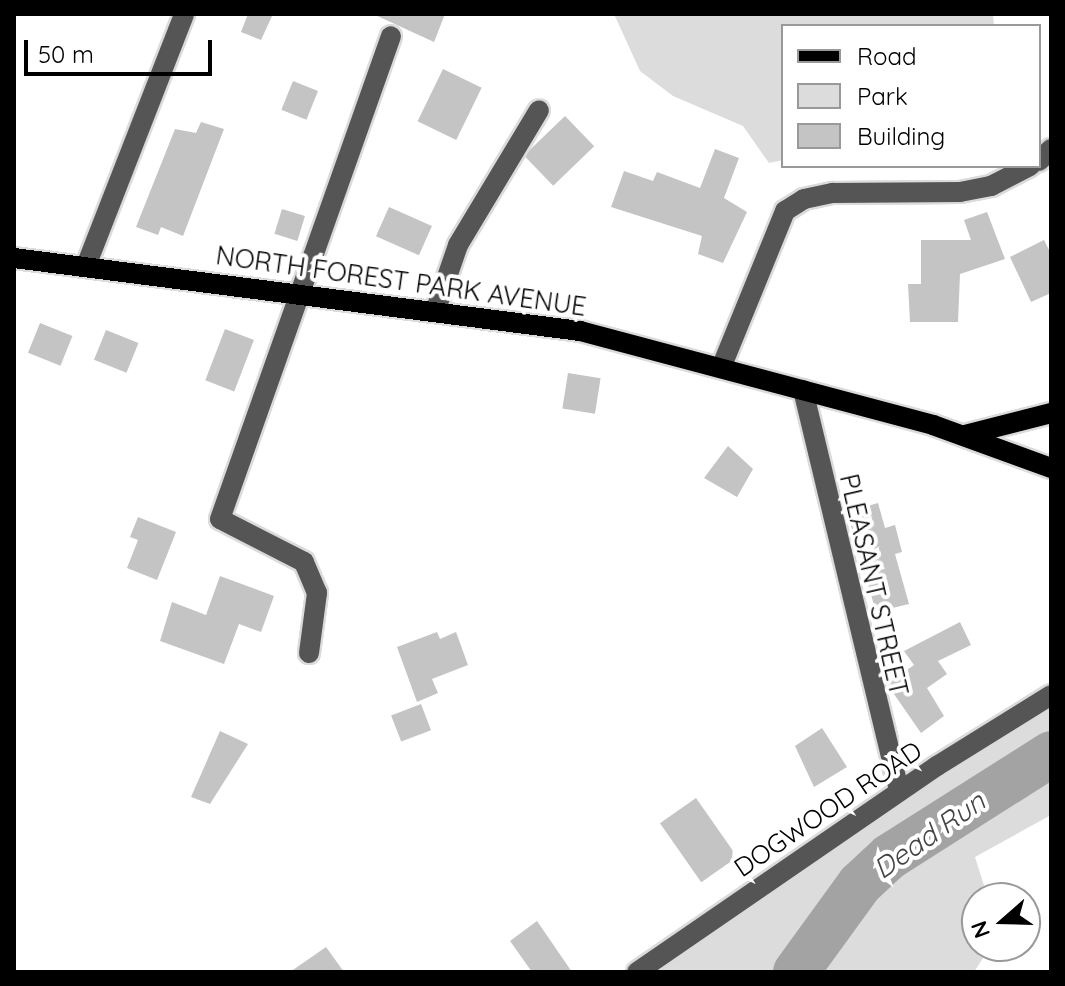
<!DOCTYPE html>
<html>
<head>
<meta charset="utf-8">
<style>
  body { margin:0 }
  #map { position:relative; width:1065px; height:986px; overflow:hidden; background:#fff; font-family:Quicksand,sans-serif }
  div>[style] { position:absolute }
  .green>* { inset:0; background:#dcdcdc }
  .river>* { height:46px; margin:-23px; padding:0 23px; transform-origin:23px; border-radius:23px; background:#a3a3a3 }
  .building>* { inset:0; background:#c4c4c4; transform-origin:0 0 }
  .roads { filter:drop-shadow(2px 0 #dbdbdb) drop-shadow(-2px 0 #dbdbdb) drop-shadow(0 2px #dbdbdb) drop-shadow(0 -2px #dbdbdb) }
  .minor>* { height:20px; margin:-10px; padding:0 10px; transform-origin:10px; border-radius:10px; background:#555 }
  .major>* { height:20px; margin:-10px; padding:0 10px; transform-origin:10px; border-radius:10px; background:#000 }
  span { translate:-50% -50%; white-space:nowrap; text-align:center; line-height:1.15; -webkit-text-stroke:8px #fff; paint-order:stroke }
  .street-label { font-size:26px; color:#000 }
  .water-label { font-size:28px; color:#444; font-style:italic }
  .frame { position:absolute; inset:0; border:16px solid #000; pointer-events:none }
  .legend { position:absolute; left:781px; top:24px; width:260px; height:144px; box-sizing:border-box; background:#fff; border:2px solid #999; margin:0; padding:10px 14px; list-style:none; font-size:24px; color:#000 }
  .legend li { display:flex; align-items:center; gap:16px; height:40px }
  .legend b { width:40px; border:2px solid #999 }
  .north { position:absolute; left:961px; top:882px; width:80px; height:80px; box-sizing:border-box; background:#fff; border:2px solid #999; border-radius:50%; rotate:250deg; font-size:22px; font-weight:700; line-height:32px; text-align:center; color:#000 }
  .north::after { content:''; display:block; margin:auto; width:28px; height:36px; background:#000; clip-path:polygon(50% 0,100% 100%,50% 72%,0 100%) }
  .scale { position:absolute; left:24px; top:40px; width:188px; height:36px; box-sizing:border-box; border:4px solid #000; border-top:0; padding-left:10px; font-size:24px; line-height:28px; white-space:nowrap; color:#000; -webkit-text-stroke:6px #fff; paint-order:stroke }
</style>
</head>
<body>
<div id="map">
  <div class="green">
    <i style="clip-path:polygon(614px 14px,993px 14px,994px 26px,783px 26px,783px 160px,769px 163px,743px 126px,673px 96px,640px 71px)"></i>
    <i style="clip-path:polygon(1051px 709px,1051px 815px,975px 857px,988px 898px,977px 898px,977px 946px,991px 946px,974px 972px,657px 972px,869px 824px)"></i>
  </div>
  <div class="river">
    <i style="left:796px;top:972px;width:109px;rotate:-54deg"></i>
    <i style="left:860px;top:884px;width:40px;rotate:-43deg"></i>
    <i style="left:889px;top:857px;width:192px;rotate:-32.4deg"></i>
  </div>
  <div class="building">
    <i style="clip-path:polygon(248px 14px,273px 14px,261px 40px,241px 32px)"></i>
    <i style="clip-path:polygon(373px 14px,445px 14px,434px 42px)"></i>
    <i style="left:443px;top:69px;width:43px;height:58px;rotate:26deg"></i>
    <i style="left:293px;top:81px;width:27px;height:31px;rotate:22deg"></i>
    <i style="left:565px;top:116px;width:42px;height:57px;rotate:46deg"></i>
    <i style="clip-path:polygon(201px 122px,224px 129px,183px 236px,161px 227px,158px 235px,136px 227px,175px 129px,196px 133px)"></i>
    <i style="clip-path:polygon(715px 149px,739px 158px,724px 198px,747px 212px,723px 263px,698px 254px,702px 236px,611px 207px,624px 171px,653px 181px,657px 172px,700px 188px)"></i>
    <i style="left:389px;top:207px;width:47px;height:32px;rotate:24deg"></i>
    <i style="left:282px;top:209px;width:24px;height:26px;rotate:17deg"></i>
    <i style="clip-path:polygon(987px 212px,1005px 259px,960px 274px,958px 322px,910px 322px,908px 284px,921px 284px,921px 240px,971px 240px,964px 220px)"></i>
    <i style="clip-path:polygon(1044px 240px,1051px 254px,1051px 293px,1031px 302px,1010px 257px)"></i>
    <i style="left:40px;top:323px;width:35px;height:32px;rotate:22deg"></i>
    <i style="left:225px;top:329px;width:31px;height:55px;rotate:21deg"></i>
    <i style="left:106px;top:330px;width:35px;height:32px;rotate:22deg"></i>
    <i style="left:568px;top:373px;width:33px;height:36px;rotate:9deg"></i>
    <i style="clip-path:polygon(728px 446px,753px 469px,737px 497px,704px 478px)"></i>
    <i style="clip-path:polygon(878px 503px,885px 528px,895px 525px,902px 552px,895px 554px,909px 604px,876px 612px,847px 512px)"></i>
    <i style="clip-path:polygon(138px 517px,176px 532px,157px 580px,127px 568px,138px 540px,130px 537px)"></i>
    <i style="clip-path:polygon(220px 576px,274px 596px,261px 632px,239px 624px,224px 664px,160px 641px,172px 602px,206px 615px)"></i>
    <i style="clip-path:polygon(960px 622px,971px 645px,938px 661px,947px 674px,927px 688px,944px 716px,921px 733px,887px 684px,914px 665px,904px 651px)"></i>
    <i style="clip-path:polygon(437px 632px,440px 639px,456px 632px,468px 665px,432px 679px,438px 693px,417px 702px,397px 647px)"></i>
    <i style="left:421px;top:704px;width:28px;height:32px;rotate:69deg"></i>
    <i style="clip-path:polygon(822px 728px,847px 767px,814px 787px,795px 746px)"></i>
    <i style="clip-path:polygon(220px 731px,248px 744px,210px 804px,191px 797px)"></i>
    <i style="left:696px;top:798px;width:72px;height:44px;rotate:55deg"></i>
    <i style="clip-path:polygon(537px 921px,572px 972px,532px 972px,510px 941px)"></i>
    <i style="clip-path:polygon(326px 947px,344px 972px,290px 972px)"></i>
  </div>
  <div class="roads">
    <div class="minor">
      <i style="left:1039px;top:161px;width:17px;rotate:-45deg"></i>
      <i style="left:86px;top:266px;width:270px;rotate:-68.7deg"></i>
      <i style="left:436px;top:309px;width:68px;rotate:-71deg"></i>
      <i style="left:458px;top:245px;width:157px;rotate:-59deg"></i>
      <i style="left:721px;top:368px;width:170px;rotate:-67.8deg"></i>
      <i style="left:785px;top:211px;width:22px;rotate:-32deg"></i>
      <i style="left:804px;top:199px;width:30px;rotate:-12deg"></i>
      <i style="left:833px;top:193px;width:127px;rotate:-0.5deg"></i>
      <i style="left:960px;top:192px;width:32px;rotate:-11deg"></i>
      <i style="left:991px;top:186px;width:44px;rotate:-27.1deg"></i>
      <i style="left:803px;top:390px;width:412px;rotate:76.5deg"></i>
      <i style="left:309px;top:653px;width:61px;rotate:-82.4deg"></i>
      <i style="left:317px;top:593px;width:34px;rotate:-113deg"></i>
      <i style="left:304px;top:562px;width:94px;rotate:-152.9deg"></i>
      <i style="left:220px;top:519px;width:512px;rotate:-70.5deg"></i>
      <i style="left:637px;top:972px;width:364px;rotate:-34.5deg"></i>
      <i style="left:937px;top:766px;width:134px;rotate:-31.9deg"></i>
    </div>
    <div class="major">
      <i style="left:14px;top:258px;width:571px;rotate:7.35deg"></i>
      <i style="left:580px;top:331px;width:365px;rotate:14.9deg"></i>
      <i style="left:933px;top:425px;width:126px;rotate:20deg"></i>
      <i style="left:965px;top:435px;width:89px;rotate:-14.3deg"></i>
    </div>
  </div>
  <div class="street-label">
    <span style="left:401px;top:281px;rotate:8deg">NORTH FOREST PARK AVENUE</span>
    <span style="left:874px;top:585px;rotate:77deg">PLEASANT STREET</span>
    <span style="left:828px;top:809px;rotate:-34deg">DOGWOOD ROAD</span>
  </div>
  <div class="water-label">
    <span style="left:929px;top:835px;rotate:-35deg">Dead Run</span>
  </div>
  <div class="frame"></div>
  <ul class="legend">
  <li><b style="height:10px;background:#000"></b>Road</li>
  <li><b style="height:22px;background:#dcdcdc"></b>Park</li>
  <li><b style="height:22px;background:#c4c4c4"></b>Building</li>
  </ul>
  <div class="north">N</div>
  <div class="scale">50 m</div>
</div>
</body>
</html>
